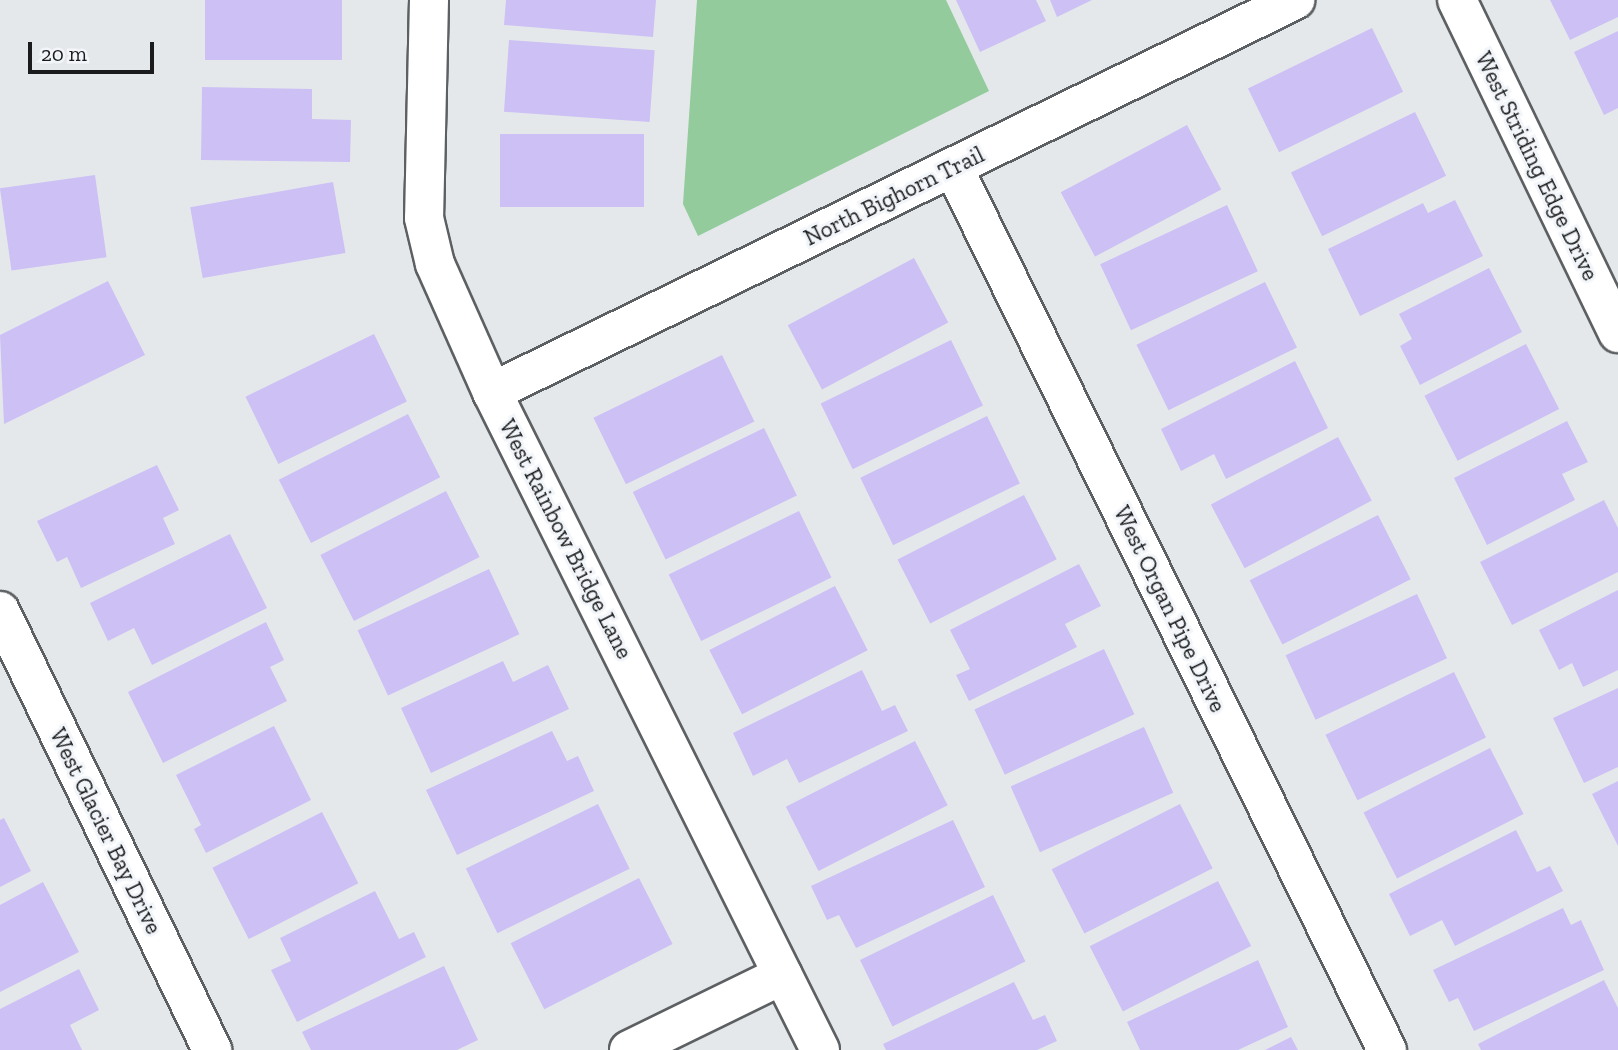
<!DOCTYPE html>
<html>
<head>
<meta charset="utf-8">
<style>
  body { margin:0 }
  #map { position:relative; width:1618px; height:1050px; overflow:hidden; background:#e5e8eb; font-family:"Zilla Slab",serif }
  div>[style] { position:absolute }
  .green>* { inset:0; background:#93cb9c }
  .building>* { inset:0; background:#ccc0f5; transform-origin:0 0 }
  .roads { filter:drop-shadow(2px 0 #5d6062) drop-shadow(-2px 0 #5d6062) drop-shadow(0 2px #5d6062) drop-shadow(0 -2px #5d6062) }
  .street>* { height:38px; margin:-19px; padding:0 19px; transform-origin:19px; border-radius:19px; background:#fff }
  span { translate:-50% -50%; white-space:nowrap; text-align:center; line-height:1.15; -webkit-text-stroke:6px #f2f5f9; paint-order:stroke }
  .street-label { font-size:23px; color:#1a1b1c }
  .scale { position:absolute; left:28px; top:42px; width:126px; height:32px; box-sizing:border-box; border:4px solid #1a1b1c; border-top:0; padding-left:9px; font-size:21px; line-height:24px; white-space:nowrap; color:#1a1b1c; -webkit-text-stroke:5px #f2f5f9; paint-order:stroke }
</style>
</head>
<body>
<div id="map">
  <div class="green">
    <i style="clip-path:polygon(697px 0,946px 0,989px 91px,698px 236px,683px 204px)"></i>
  </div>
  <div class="building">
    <i style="left:205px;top:0;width:137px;height:60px"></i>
    <i style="clip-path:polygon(506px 0,656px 0,653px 37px,504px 25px)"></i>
    <i style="clip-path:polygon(956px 0,1036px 0,1046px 21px,980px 52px)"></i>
    <i style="clip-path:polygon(1050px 0,1092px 0,1057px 17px)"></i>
    <i style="clip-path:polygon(1550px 0,1618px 0,1618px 17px,1570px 40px)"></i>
    <i style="left:1372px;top:28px;width:71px;height:138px;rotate:64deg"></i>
    <i style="clip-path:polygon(1618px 31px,1618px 108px,1604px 115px,1574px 52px)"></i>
    <i style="left:509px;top:40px;width:146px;height:72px;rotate:4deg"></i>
    <i style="clip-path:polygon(202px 87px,312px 89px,312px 119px,351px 120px,350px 162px,201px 160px)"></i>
    <i style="left:1415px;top:112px;width:71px;height:138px;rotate:64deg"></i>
    <i style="left:1187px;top:125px;width:73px;height:143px;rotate:62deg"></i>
    <i style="left:644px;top:134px;width:73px;height:144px;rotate:90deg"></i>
    <i style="left:95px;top:175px;width:83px;height:96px;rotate:82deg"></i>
    <i style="left:333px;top:182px;width:72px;height:145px;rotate:80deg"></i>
    <i style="clip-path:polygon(1455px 200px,1483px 256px,1360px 316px,1328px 249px,1423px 203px,1428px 213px)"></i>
    <i style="left:1227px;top:205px;width:73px;height:140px;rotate:65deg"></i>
    <i style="left:914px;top:258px;width:73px;height:143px;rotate:62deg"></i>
    <i style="clip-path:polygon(1489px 268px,1522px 332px,1420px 385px,1400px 346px,1412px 339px,1399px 314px)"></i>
    <i style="clip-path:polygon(108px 281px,145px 355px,4px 424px,0 335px)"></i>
    <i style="left:1265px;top:282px;width:73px;height:143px;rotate:64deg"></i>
    <i style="left:374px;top:334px;width:75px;height:143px;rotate:64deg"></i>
    <i style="left:951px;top:340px;width:73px;height:145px;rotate:64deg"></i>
    <i style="left:1526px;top:344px;width:73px;height:114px;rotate:63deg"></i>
    <i style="left:722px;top:355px;width:74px;height:143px;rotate:64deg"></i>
    <i style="clip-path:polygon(1295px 361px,1328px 428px,1226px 479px,1214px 454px,1181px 471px,1161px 429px)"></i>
    <i style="left:408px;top:414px;width:71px;height:145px;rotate:63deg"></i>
    <i style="left:987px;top:416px;width:75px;height:141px;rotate:64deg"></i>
    <i style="clip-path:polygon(1567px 421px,1588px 462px,1562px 474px,1575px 500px,1487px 545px,1454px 478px)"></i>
    <i style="left:764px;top:428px;width:75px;height:146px;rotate:64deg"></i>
    <i style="left:1338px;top:437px;width:72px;height:144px;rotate:62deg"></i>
    <i style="clip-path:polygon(157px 465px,179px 510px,163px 518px,175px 544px,81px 588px,67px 557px,57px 562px,37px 521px)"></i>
    <i style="left:446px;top:491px;width:74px;height:141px;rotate:63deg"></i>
    <i style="left:1024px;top:495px;width:72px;height:142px;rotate:63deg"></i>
    <i style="clip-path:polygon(1604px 500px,1618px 528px,1618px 572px,1512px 625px,1480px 562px)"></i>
    <i style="left:799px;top:511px;width:74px;height:145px;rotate:64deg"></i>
    <i style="left:1378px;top:515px;width:72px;height:144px;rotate:63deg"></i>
    <i style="clip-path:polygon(230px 534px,267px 608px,152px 665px,134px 628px,108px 641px,90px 603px)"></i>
    <i style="clip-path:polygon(1079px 564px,1101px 606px,1065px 624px,1077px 647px,969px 701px,956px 675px,970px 669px,950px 630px)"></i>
    <i style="left:489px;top:569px;width:72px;height:145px;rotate:65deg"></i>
    <i style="left:835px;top:586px;width:72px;height:141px;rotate:63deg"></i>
    <i style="clip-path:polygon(1618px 590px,1618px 670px,1583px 687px,1572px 663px,1559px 670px,1539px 630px)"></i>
    <i style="left:1417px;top:594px;width:71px;height:145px;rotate:65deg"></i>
    <i style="clip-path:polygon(266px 622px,284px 660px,270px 667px,287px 701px,163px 763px,128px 692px)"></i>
    <i style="left:1104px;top:649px;width:72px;height:143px;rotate:65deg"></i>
    <i style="clip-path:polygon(503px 661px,513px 682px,548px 665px,569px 709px,431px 773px,401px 708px)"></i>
    <i style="clip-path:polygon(862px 670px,882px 711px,895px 705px,908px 731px,799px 783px,787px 759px,753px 776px,733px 733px)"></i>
    <i style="left:1454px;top:672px;width:73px;height:143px;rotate:64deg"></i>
    <i style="clip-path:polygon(1618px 688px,1618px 767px,1584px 783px,1553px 718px)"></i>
    <i style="clip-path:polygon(274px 726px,311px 800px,206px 853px,194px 829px,201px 825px,176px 775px)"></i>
    <i style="left:1144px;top:727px;width:72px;height:146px;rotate:66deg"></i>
    <i style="clip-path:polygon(552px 731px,567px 761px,578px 756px,594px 791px,457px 855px,426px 790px)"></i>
    <i style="left:915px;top:741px;width:72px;height:145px;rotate:63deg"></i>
    <i style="left:1490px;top:748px;width:74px;height:142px;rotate:63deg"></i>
    <i style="clip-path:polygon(1618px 781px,1618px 846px,1592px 794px)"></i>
    <i style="left:598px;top:804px;width:72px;height:147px;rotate:64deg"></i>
    <i style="left:1180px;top:804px;width:72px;height:144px;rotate:63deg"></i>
    <i style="left:322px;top:812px;width:80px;height:123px;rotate:63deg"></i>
    <i style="clip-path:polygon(4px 818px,31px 871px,0 887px,0 820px)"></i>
    <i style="clip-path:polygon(953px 820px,985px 887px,856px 948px,839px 915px,827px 920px,811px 886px)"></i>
    <i style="clip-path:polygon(1516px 830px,1537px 872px,1550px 866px,1563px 891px,1455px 946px,1442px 920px,1410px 936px,1389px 894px)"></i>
    <i style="left:639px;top:878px;width:74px;height:144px;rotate:63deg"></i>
    <i style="left:1218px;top:881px;width:73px;height:144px;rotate:63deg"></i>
    <i style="clip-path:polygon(43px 882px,79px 952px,0 992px,0 905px)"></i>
    <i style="clip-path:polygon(375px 891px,399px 939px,414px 932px,426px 957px,297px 1022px,271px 970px,291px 961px,280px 938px)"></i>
    <i style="left:993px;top:895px;width:74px;height:148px;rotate:64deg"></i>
    <i style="clip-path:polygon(1563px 908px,1571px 925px,1581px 920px,1604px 970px,1474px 1031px,1458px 998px,1449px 1002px,1433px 970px)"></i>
    <i style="clip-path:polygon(1258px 960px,1288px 1027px,1238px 1050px,1140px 1050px,1127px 1022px)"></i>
    <i style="clip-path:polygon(444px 966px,478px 1040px,457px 1050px,311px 1050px,302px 1032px)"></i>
    <i style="clip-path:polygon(79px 969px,99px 1010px,70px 1025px,82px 1050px,0 1050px,0 1009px)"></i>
    <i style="clip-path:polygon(1604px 980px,1618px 1008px,1618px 1050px,1481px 1050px,1478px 1044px)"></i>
    <i style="clip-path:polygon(1014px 982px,1033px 1020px,1045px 1015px,1057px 1041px,1037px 1050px,886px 1050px,883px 1044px)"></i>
    <i style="clip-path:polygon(1291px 1037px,1298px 1050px,1265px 1050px)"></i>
  </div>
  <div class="roads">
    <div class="street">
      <i style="left:429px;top:0;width:218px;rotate:91.3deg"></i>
      <i style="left:424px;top:218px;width:47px;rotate:76.6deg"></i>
      <i style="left:435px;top:264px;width:140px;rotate:66deg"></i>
      <i style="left:492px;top:392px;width:735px;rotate:63.5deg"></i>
      <i style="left:1457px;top:0;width:370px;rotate:64.2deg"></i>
      <i style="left:953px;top:167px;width:984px;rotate:63.83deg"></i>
      <i style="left:492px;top:392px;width:894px;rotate:-26.02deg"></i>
      <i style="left:0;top:611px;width:488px;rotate:64.2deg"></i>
      <i style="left:629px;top:1050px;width:171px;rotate:-26deg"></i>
    </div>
  </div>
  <div class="street-label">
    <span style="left:1537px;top:166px;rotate:64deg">West Striding Edge Drive</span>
    <span style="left:894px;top:196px;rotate:-26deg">North Bighorn Trail</span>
    <span style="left:566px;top:539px;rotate:63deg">West Rainbow Bridge Lane</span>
    <span style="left:1170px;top:609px;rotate:64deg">West Organ Pipe Drive</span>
    <span style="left:106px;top:831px;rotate:64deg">West Glacier Bay Drive</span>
  </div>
  <div class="scale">20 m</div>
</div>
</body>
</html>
